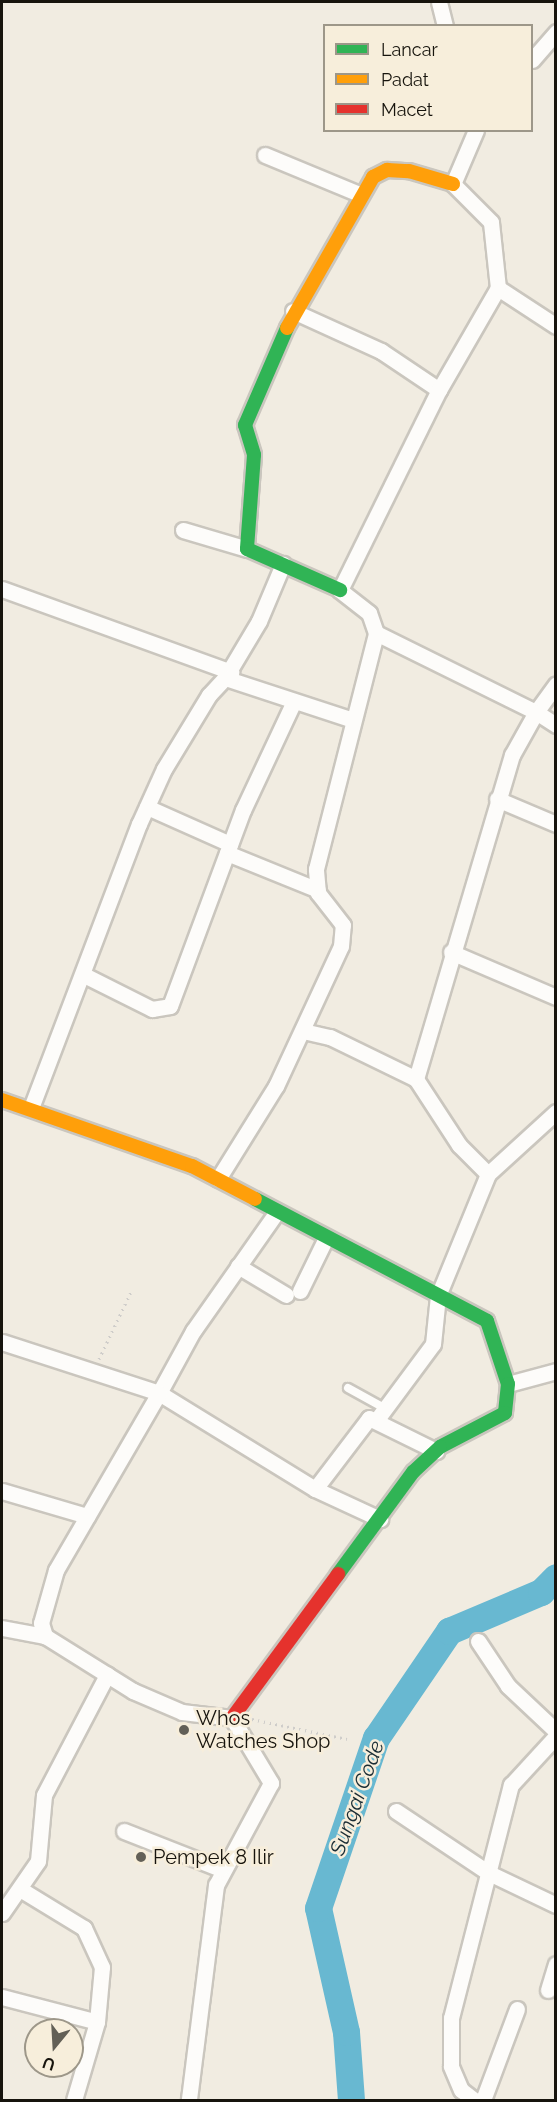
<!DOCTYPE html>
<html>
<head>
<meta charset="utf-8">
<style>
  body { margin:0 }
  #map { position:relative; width:557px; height:2102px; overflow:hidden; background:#f1ece1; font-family:Raleway,sans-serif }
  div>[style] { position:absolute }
  .river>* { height:27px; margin:-13.5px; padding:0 13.5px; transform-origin:13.5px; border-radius:13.5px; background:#68b8d1 }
  .path>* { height:3px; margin-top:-1.5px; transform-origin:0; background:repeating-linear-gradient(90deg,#cfcdca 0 1.5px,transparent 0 6px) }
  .roads { filter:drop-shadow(2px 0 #cac6be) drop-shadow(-2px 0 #cac6be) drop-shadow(0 2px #cac6be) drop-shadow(0 -2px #cac6be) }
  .lane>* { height:8px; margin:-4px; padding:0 4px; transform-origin:4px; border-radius:4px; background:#fdfcfa }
  .street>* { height:15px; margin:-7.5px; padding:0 7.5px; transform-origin:7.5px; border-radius:7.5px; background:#fdfcfa }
  .fast>* { height:14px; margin:-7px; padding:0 7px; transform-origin:7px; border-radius:7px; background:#30b455 }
  .slow>* { height:14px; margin:-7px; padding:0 7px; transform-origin:7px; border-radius:7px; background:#ff9f0a }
  .jam>* { height:14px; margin:-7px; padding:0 7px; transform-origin:7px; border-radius:7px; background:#e5322d }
  .dots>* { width:16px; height:16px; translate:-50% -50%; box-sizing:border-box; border:3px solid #f7eedb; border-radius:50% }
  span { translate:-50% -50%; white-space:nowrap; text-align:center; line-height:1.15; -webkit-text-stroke:5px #f7eedb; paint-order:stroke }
  .poi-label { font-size:20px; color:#17140d }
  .left { translate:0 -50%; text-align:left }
  .water-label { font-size:21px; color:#192c34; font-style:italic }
  .frame { position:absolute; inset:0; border:3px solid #17140d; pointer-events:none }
  .legend { position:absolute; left:323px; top:24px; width:210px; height:108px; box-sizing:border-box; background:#f7eedb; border:2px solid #9d9789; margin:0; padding:8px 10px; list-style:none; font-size:18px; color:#17140d }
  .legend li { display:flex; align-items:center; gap:12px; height:30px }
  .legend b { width:30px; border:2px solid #9d9789 }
  .north { position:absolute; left:24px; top:2018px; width:60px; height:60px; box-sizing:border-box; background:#f7eedb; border:2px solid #9d9789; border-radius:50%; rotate:198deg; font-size:16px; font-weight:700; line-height:24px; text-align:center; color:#17140d }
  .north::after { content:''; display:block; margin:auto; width:21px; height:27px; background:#636057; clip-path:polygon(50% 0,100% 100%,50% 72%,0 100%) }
</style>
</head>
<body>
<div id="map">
  <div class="river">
    <i style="left:351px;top:2100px;width:68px;rotate:-94.2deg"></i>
    <i style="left:346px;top:2032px;width:127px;rotate:-102.7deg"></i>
    <i style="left:318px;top:1908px;width:180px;rotate:-71.2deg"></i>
    <i style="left:376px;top:1738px;width:130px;rotate:-55.7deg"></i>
    <i style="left:449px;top:1631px;width:100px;rotate:-23deg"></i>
    <i style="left:541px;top:1592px;width:21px;rotate:-45deg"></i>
  </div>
  <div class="path">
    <i style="left:99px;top:1359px;width:74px;rotate:-64.5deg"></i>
    <i style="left:252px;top:1719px;width:97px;rotate:11.9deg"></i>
  </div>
  <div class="roads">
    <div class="lane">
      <i style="left:348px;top:1388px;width:43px;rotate:28.9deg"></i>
    </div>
    <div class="street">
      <i style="left:439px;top:2px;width:25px;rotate:76deg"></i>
      <i style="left:532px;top:60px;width:37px;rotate:-49deg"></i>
      <i style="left:265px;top:155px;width:102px;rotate:22.5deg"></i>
      <i style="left:498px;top:288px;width:69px;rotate:33.2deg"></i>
      <i style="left:293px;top:311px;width:97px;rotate:24.4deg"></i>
      <i style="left:381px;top:351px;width:70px;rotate:33.9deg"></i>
      <i style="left:183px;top:530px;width:67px;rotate:16.5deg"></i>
      <i style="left:2px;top:589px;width:244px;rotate:19.9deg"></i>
      <i style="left:376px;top:633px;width:178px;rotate:26.3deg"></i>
      <i style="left:536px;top:712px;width:34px;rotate:-54deg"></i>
      <i style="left:225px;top:678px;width:66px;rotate:-59.2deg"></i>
      <i style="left:259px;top:621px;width:62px;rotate:-67.2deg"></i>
      <i style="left:497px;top:799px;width:64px;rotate:23deg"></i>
      <i style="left:147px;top:807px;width:91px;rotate:24deg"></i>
      <i style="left:227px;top:853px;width:98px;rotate:22.1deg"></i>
      <i style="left:451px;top:952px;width:114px;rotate:23.2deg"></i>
      <i style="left:86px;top:976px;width:74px;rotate:26.6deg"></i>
      <i style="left:152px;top:1009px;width:18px;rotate:-9deg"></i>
      <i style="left:170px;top:1006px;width:209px;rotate:-69.6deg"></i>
      <i style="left:243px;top:810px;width:120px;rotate:-64.9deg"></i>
      <i style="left:303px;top:1031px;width:28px;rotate:13deg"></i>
      <i style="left:330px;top:1037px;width:96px;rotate:26deg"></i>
      <i style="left:416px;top:1079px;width:79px;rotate:56.9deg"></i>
      <i style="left:459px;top:1145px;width:41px;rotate:45deg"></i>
      <i style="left:488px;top:1174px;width:92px;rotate:-42.4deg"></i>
      <i style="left:416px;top:1079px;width:338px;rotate:-73.5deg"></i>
      <i style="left:512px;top:755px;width:49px;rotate:-60.8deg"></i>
      <i style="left:536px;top:712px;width:24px;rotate:33deg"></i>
      <i style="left:31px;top:1108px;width:304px;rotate:-69.2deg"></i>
      <i style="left:139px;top:824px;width:60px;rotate:-65.6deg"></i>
      <i style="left:164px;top:769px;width:87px;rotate:-58.7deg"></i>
      <i style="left:209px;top:695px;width:23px;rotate:-47deg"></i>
      <i style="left:225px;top:678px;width:132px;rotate:18.2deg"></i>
      <i style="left:218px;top:1179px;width:110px;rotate:-58.1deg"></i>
      <i style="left:276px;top:1086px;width:154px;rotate:-65.1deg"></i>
      <i style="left:341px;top:946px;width:21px;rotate:-85deg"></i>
      <i style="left:343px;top:925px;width:41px;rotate:-128deg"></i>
      <i style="left:318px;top:893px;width:24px;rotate:-95deg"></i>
      <i style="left:316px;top:869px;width:244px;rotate:-75.7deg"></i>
      <i style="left:376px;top:633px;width:21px;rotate:-109deg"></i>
      <i style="left:369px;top:613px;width:37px;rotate:-142deg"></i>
      <i style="left:340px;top:590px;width:223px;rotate:-63.7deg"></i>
      <i style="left:439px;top:390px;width:118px;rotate:-60deg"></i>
      <i style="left:498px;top:288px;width:66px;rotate:-96.1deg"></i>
      <i style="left:491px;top:222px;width:54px;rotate:-135deg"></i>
      <i style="left:453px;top:184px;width:59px;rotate:-66.9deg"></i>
      <i style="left:276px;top:1213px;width:144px;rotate:125.1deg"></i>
      <i style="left:193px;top:1331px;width:71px;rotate:118.7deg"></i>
      <i style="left:159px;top:1393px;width:183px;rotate:31.6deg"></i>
      <i style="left:315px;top:1489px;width:72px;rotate:24.8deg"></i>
      <i style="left:238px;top:1266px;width:56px;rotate:31.1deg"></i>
      <i style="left:300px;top:1291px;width:57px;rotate:-63.9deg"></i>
      <i style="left:2px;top:1342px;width:165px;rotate:18deg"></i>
      <i style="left:159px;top:1393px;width:205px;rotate:120.2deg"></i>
      <i style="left:56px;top:1570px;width:55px;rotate:105.8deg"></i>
      <i style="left:41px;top:1623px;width:14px;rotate:73deg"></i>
      <i style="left:45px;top:1636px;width:104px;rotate:32deg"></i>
      <i style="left:133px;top:1691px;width:53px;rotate:23.2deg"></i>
      <i style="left:182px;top:1712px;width:50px;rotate:6.8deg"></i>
      <i style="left:232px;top:1718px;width:76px;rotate:59deg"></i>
      <i style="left:271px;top:1783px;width:116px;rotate:118.3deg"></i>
      <i style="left:216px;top:1885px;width:217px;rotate:97.2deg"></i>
      <i style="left:508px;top:1384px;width:50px;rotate:-15.2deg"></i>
      <i style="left:378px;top:1418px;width:92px;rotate:-53.4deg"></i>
      <i style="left:433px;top:1344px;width:48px;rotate:-84.1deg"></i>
      <i style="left:438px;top:1296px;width:132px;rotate:-67.7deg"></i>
      <i style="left:315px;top:1489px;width:89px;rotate:-52.7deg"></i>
      <i style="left:369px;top:1418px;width:75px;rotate:26.2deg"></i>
      <i style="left:2px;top:1491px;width:89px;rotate:16.4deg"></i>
      <i style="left:2px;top:1628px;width:44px;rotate:10.5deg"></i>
      <i style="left:478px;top:1641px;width:54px;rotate:56.3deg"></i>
      <i style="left:508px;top:1686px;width:66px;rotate:43.2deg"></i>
      <i style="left:396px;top:1811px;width:112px;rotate:33.7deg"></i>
      <i style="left:489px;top:1873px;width:74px;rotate:25.5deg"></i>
      <i style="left:124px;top:1831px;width:104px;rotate:21.4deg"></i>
      <i style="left:20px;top:1889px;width:75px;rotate:31.4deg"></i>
      <i style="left:84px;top:1928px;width:43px;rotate:65.2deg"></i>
      <i style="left:102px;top:1967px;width:55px;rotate:95.2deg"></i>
      <i style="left:97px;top:2022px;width:81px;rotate:106.4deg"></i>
      <i style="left:2px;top:1913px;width:63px;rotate:-55.3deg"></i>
      <i style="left:38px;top:1861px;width:66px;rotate:-84.8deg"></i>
      <i style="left:44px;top:1795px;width:136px;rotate:-62.3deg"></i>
      <i style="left:548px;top:1990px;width:27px;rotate:-73deg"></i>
      <i style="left:2px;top:1997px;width:98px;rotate:14.7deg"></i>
      <i style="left:474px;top:2100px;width:16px;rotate:-142deg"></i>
      <i style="left:461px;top:2090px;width:26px;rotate:-113deg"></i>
      <i style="left:451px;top:2066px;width:48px;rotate:-90deg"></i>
      <i style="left:451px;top:2018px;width:241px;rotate:-75.6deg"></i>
      <i style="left:511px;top:1785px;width:67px;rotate:-47.4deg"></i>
      <i style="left:483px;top:2100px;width:97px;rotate:-69.5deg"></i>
    </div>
    <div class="fast">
      <i style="left:287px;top:328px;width:106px;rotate:113.4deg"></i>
      <i style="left:245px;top:425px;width:31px;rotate:73deg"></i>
      <i style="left:254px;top:455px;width:94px;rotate:94.3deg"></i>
      <i style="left:247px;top:549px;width:102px;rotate:23.8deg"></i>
      <i style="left:255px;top:1199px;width:262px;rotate:27.7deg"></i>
      <i style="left:487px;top:1321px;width:66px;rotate:71.6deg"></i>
      <i style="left:508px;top:1384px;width:29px;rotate:96deg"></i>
      <i style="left:505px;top:1413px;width:73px;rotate:152.4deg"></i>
      <i style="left:440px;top:1447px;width:37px;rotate:137deg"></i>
      <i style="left:413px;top:1472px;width:127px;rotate:126.3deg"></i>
    </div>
    <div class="slow">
      <i style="left:287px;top:328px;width:174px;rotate:-60.3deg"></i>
      <i style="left:373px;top:177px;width:16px;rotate:-27deg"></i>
      <i style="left:387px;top:170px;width:22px;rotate:3deg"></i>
      <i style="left:409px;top:171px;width:46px;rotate:16.5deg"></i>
      <i style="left:2px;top:1100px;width:201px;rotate:19.2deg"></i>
      <i style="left:192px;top:1166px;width:71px;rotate:27.6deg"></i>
    </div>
    <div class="jam">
      <i style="left:232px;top:1718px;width:179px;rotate:-53.6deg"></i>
    </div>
  </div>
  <div class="dots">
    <i style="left:184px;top:1730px;background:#636057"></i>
    <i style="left:141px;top:1857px;background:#636057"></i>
  </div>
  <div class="poi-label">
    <span class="left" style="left:196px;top:1730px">Whos<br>Watches Shop</span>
    <span class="left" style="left:153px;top:1857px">Pempek 8 Ilir</span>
  </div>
  <div class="water-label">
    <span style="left:357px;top:1798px;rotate:-70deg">Sungai Code</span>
  </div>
  <div class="frame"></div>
  <ul class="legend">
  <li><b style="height:8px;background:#30b455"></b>Lancar</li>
  <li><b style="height:8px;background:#ff9f0a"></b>Padat</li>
  <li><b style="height:8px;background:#e5322d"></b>Macet</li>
  </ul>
  <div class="north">U</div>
</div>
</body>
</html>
